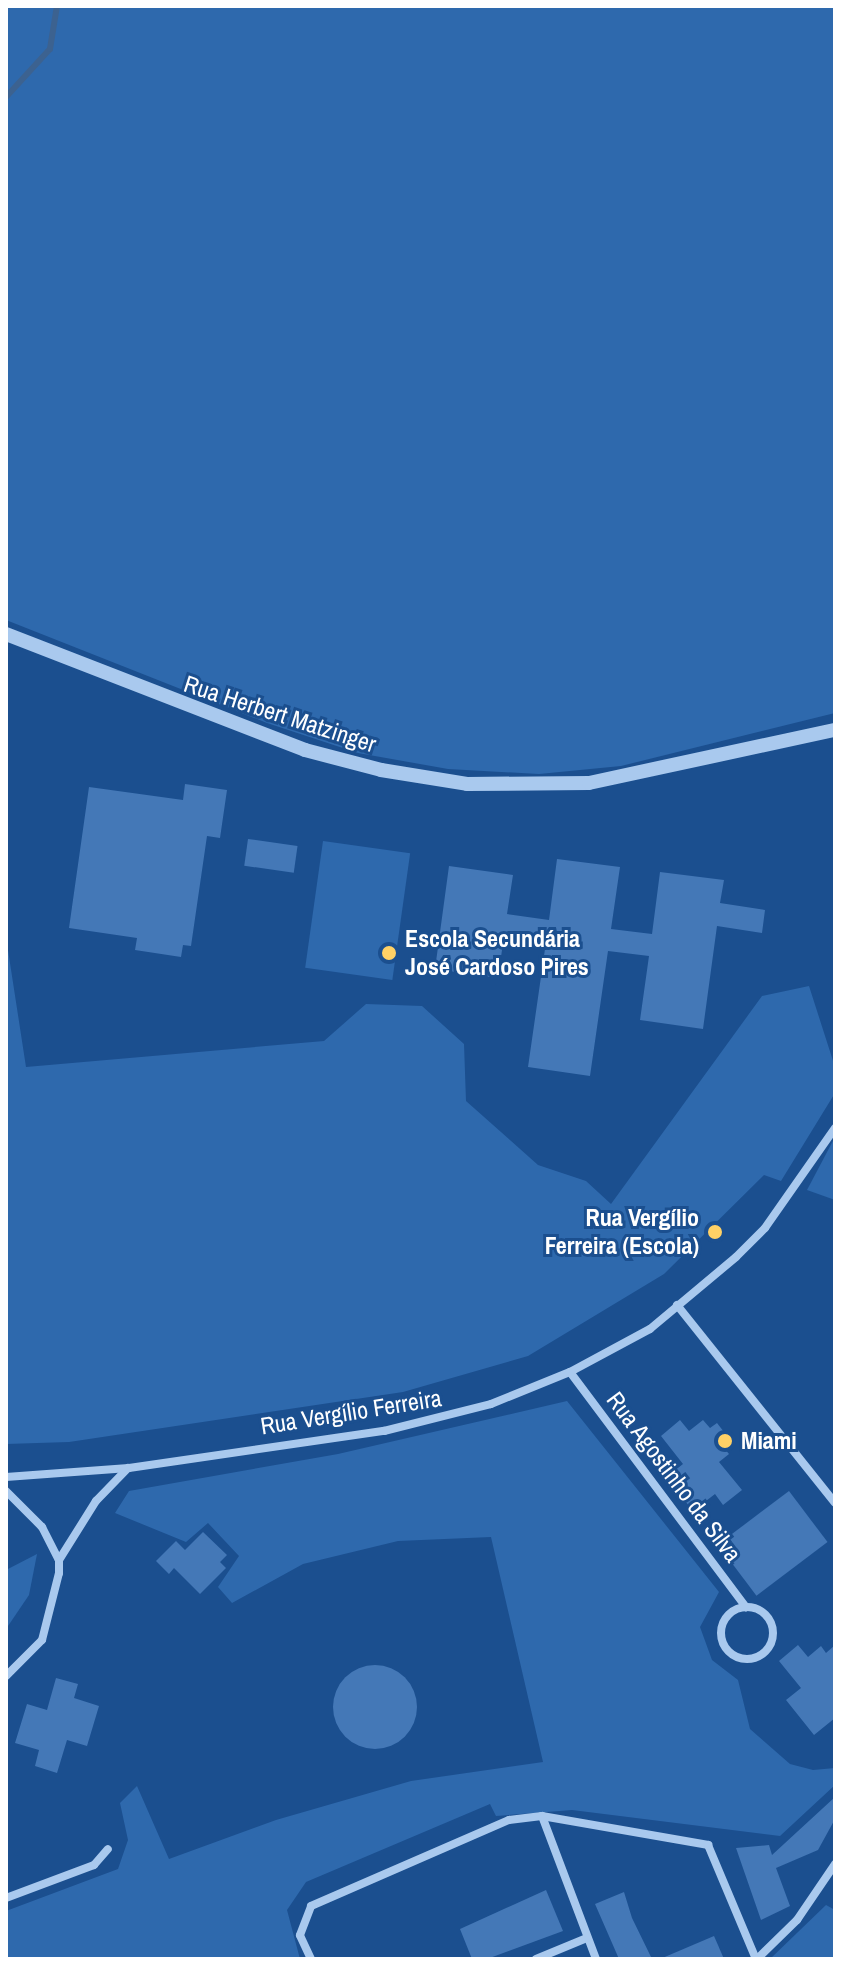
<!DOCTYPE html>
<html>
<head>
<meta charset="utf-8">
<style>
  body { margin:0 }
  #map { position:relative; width:841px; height:1965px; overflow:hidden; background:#1b4f8f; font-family:"Archivo Narrow",sans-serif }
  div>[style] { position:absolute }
  .green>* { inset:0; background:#2e69ad; transform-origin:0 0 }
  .stream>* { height:6px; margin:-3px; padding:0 3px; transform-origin:3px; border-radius:3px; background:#3c6290 }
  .building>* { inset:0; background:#4478b7; transform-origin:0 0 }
  .round { border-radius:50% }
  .minor>* { height:8px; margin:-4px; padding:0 4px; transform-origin:4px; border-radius:4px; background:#a9c9ee }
  .minor>.ring { margin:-4px; padding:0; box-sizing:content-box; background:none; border:8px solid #a9c9ee; border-radius:50% }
  .tertiary>* { height:14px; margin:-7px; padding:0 7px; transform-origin:7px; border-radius:7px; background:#a9c9ee }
  .dots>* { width:22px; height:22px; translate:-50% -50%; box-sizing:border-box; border:4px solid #1b4f8f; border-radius:50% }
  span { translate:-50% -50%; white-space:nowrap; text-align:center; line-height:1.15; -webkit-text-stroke:6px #1b4f8f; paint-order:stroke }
  .street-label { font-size:24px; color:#fff }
  .poi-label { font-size:24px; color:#fff; font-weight:700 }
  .left { translate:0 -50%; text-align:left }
  .right { translate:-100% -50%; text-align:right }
  .frame { position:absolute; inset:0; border:8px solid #fff; pointer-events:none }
</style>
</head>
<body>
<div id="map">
  <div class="green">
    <i style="clip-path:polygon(6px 6px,835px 6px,835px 713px,621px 766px,539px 774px,448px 769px,358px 753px,267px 723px,6px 620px)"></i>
    <i style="left:323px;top:841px;width:88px;height:128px;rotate:8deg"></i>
    <i style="clip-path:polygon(6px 937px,26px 1067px,324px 1041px,366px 1004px,422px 1006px,464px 1044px,466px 1101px,538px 1165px,586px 1181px,611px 1204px,762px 996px,809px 986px,835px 1067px,835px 1093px,781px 1181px,764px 1175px,664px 1274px,528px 1356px,403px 1392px,69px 1442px,6px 1444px)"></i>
    <i style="clip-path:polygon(835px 1137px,835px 1200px,807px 1190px)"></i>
    <i style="clip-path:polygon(567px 1401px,719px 1592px,700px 1627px,712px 1660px,738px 1680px,750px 1729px,790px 1764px,813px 1770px,835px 1768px,835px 1785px,780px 1836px,572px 1810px,496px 1816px,490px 1804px,306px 1882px,287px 1910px,300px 1959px,6px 1959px,6px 1911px,118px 1869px,128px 1840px,120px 1803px,137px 1786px,169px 1859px,276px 1820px,411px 1781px,543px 1762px,491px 1537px,398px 1541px,303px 1564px,232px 1603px,218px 1587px,239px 1556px,208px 1523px,186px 1542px,115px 1513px,129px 1491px,338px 1454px)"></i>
    <i style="clip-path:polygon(37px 1554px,29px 1595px,6px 1629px,6px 1570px)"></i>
    <i style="clip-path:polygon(826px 1905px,835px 1910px,835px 1959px,770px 1959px)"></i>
  </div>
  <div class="stream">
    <i style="left:6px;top:97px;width:65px;rotate:-47.5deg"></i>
    <i style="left:50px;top:49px;width:44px;rotate:-80.8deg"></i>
  </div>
  <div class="building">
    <i style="clip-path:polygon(185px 784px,227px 790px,220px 838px,207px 836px,191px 946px,183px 945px,181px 957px,135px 950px,137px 938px,69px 928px,89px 787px,183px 800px)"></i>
    <i style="left:248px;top:839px;width:50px;height:27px;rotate:8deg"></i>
    <i style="clip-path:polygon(557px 859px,620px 867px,611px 929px,652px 934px,660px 872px,724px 880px,720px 903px,765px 910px,762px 933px,717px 926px,703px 1029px,640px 1020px,649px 956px,608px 951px,590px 1076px,528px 1067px,546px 942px,504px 936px,498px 978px,435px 969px,449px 866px,513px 875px,507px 914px,549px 920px)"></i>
    <i style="clip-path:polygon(680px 1420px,689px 1431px,703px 1420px,710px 1428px,717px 1423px,731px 1441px,724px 1448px,729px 1454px,719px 1462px,742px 1490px,723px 1505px,715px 1494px,693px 1511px,666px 1477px,683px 1464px,661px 1436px)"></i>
    <i style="left:789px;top:1491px;width:64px;height:89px;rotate:53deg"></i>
    <i style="clip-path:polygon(203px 1532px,227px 1555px,220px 1562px,226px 1568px,200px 1594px,174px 1568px,169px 1574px,156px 1561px,176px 1541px,185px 1550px)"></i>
    <i style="clip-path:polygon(798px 1645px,808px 1657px,821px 1646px,826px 1653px,835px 1645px,835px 1718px,814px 1735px,786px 1700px,801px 1688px,779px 1661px)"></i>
    <i class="round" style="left:333px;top:1665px;width:84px;height:84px"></i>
    <i style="clip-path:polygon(56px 1678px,78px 1684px,74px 1698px,99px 1706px,87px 1746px,67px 1740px,57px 1773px,35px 1766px,39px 1750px,15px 1743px,27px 1704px,47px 1710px)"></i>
    <i style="clip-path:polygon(835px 1797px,835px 1819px,818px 1850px,776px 1868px,790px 1906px,761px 1920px,736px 1848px,769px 1845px,772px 1855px)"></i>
    <i style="clip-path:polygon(546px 1890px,563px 1931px,487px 1959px,472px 1959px,460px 1929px)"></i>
    <i style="clip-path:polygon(624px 1892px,632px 1918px,652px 1959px,619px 1959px,595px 1904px)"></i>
    <i style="clip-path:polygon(714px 1936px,724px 1959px,660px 1959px)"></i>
  </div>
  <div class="minor">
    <i style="left:677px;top:1305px;width:253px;rotate:51.4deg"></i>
    <i style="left:570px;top:1372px;width:294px;rotate:53.2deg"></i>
    <i style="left:6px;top:1477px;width:123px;rotate:-4.2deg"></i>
    <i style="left:129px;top:1468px;width:258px;rotate:-8.3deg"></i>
    <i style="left:384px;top:1431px;width:110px;rotate:-14.2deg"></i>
    <i style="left:491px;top:1404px;width:85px;rotate:-22.1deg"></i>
    <i style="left:570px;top:1372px;width:91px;rotate:-28.3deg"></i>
    <i style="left:650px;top:1329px;width:112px;rotate:-39.9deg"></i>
    <i style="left:736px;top:1257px;width:41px;rotate:-45deg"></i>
    <i style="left:765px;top:1228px;width:122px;rotate:-55deg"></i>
    <i style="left:6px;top:1491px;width:51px;rotate:45deg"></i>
    <i style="left:42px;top:1527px;width:37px;rotate:63deg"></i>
    <i style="left:59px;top:1560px;width:13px;rotate:90deg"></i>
    <i style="left:59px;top:1573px;width:69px;rotate:104.2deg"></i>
    <i style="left:42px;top:1640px;width:51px;rotate:135deg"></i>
    <i style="left:59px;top:1560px;width:70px;rotate:-57.9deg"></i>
    <i style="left:96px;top:1501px;width:46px;rotate:-45.9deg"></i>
    <i class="ring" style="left:721px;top:1607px;width:44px;height:44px"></i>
    <i style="left:542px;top:1816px;width:153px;rotate:69.3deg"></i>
    <i style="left:6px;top:1898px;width:94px;rotate:-20.6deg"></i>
    <i style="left:94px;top:1865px;width:21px;rotate:-49deg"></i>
    <i style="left:311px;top:1959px;width:26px;rotate:-115deg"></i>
    <i style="left:300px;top:1935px;width:31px;rotate:-69deg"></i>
    <i style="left:311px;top:1906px;width:216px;rotate:-23.5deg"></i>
    <i style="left:509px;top:1820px;width:33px;rotate:-7deg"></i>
    <i style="left:542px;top:1816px;width:169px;rotate:9.9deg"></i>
    <i style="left:708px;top:1845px;width:124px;rotate:67.2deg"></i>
    <i style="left:536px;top:1959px;width:55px;rotate:-22.4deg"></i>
    <i style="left:757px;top:1959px;width:56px;rotate:-44.3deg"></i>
    <i style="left:797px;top:1920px;width:68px;rotate:-55.8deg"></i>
  </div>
  <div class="tertiary">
    <i style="left:6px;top:634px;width:321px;rotate:21.2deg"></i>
    <i style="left:305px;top:750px;width:79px;rotate:14.7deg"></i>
    <i style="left:381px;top:770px;width:87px;rotate:9.2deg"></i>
    <i style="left:467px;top:784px;width:122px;rotate:-0.5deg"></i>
    <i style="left:589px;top:783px;width:252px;rotate:-12.2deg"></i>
  </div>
  <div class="dots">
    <i style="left:389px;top:953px;background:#ffd166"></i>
    <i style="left:715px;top:1232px;background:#ffd166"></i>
    <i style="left:725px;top:1441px;background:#ffd166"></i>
  </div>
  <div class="street-label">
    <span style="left:280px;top:714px;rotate:18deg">Rua Herbert Matzinger</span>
    <span style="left:351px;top:1412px;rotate:-9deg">Rua Vergílio Ferreira</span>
    <span style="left:674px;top:1477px;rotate:53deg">Rua Agostinho da Silva</span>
  </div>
  <div class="poi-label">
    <span class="left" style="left:405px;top:953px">Escola Secundária<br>José Cardoso Pires</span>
    <span class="right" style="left:699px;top:1232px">Rua Vergílio<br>Ferreira (Escola)</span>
    <span class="left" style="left:741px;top:1441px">Miami</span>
  </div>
  <div class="frame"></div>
</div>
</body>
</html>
